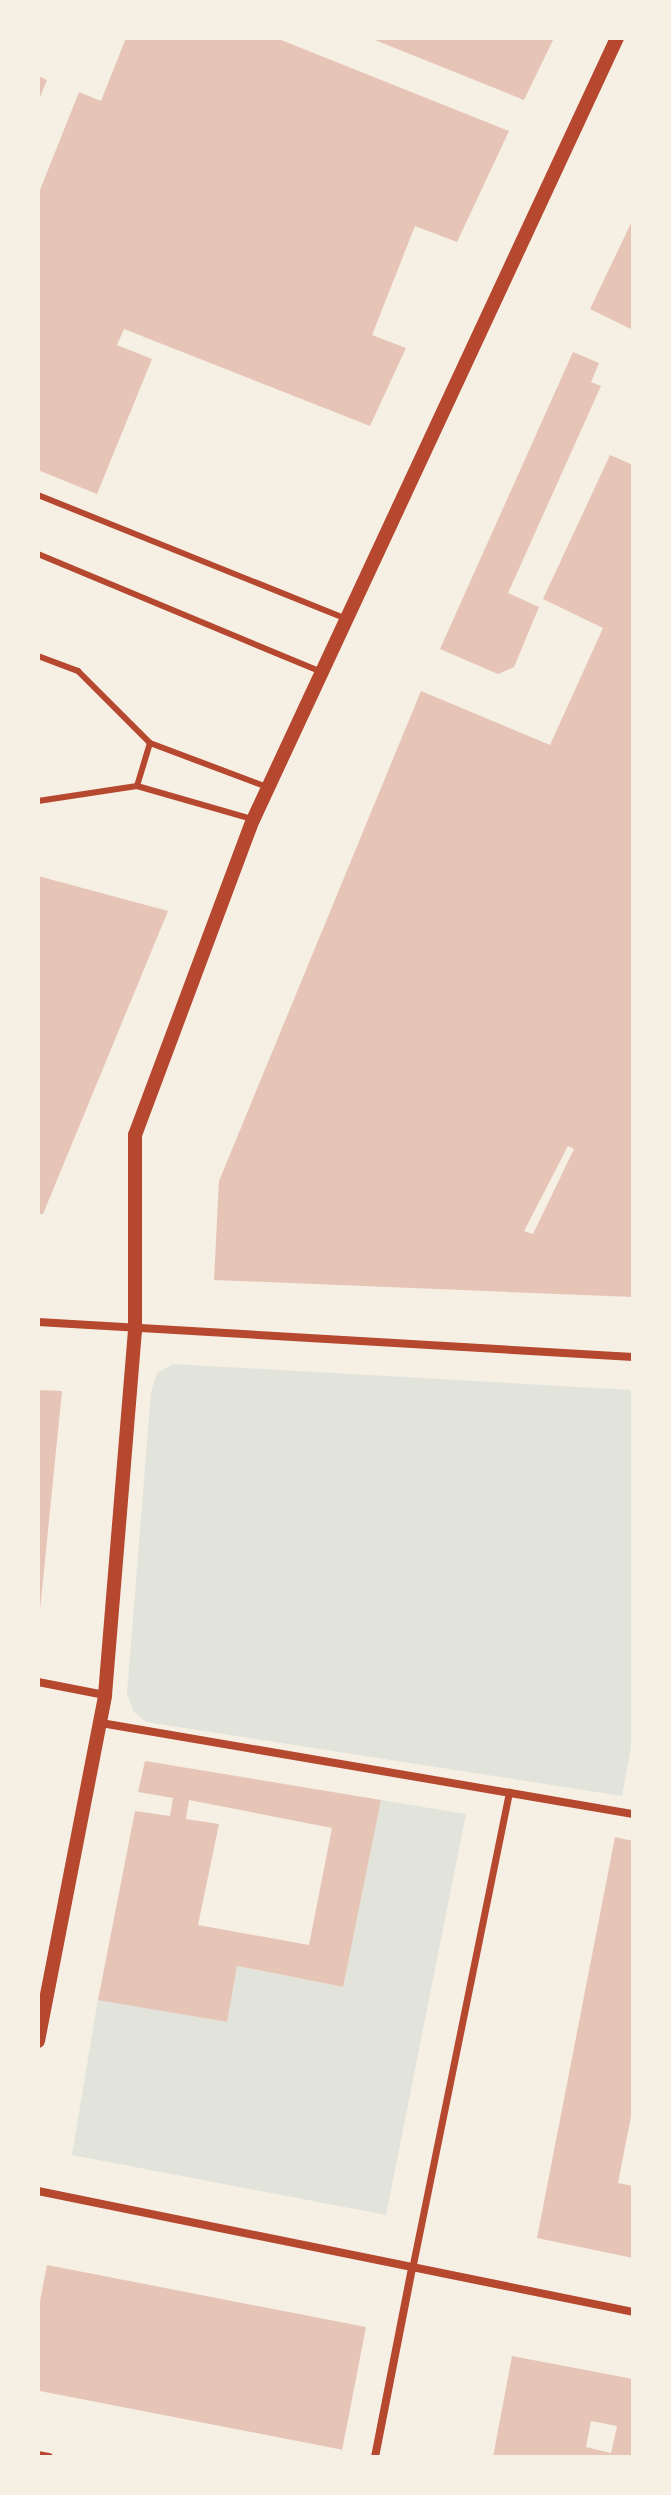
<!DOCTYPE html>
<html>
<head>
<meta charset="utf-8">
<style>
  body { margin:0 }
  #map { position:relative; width:671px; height:2495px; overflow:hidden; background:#f6efe4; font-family:Poppins,sans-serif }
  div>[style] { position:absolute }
  .green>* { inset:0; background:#e2e4dc }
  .building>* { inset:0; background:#e6c5b7; transform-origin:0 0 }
  .service>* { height:6px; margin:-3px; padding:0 3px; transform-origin:3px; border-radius:3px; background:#b5482f }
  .pedestrian>* { height:7px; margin:-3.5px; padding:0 3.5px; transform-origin:3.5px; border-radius:3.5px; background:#b5482f }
  .minor>* { height:8px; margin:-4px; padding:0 4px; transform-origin:4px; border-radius:4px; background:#b5482f }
  .tertiary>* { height:14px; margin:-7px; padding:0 7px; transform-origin:7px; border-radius:7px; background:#b5482f }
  span { translate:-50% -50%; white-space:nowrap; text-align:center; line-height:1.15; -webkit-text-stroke:7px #f6efe4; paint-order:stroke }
  .frame { position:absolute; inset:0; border:40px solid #f6efe4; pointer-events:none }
</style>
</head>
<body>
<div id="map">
  <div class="green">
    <i style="clip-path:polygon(173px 1364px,633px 1390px,633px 1737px,622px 1796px,146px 1722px,134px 1712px,127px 1694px,151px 1392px,157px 1373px)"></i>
    <i style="clip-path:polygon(381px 1800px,466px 1814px,386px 2215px,72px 2155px,98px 1999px,226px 2022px,237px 1966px,342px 1987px)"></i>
  </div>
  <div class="building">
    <i style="clip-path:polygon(126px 38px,276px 38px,509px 131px,457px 242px,415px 226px,372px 335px,406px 348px,370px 426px,124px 329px,117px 345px,152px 359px,97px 494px,38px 470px,38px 195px,79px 92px,101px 101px)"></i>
    <i style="clip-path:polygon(370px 38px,554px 38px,524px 100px)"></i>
    <i style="clip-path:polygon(38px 76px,47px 80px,38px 102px)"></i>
    <i style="clip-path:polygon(633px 219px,633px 330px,590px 309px)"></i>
    <i style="clip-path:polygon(573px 352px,599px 363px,591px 382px,601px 386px,508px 593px,539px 607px,514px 667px,498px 674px,440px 649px)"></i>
    <i style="clip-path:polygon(evenodd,610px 455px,633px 465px,633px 1297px,214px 1280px,219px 1181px,421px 691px,550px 745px,603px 628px,543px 599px,610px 455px,568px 1146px,574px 1149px,533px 1234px,524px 1231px,568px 1146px)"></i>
    <i style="clip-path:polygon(38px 876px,168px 911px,43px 1214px,38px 1214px)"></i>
    <i style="clip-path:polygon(38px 1390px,62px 1391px,40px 1610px,38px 1610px)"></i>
    <i style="clip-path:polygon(evenodd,145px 1761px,381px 1800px,343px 1987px,237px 1966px,227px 2022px,98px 2000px,135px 1811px,170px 1816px,173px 1798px,138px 1792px,145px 1761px,189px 1800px,332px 1828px,309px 1945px,198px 1925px,219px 1824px,186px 1819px,189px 1800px)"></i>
    <i style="clip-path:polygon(615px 1837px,633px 1841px,633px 2106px,618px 2183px,633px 2186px,633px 2258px,537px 2238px)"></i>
    <i style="left:47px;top:2265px;width:325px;height:125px;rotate:11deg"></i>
    <i style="clip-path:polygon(evenodd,512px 2356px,633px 2379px,633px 2457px,493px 2457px,512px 2356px,591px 2421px,617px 2426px,611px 2453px,586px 2447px,591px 2421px)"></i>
  </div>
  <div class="service">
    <i style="left:38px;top:495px;width:328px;rotate:21.9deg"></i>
    <i style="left:38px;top:554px;width:304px;rotate:22.6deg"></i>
    <i style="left:38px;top:656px;width:43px;rotate:20.6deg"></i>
    <i style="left:78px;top:671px;width:102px;rotate:45deg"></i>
    <i style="left:150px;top:743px;width:125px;rotate:20.6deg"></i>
    <i style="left:137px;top:786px;width:45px;rotate:-73.2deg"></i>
    <i style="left:38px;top:801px;width:100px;rotate:-8.6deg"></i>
    <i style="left:137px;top:786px;width:120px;rotate:16deg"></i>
  </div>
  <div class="pedestrian">
    <i style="left:412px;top:2269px;width:487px;rotate:-78.5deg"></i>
  </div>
  <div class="minor">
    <i style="left:38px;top:1322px;width:596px;rotate:3.37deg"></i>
    <i style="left:38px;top:1682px;width:68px;rotate:11deg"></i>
    <i style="left:101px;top:1723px;width:540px;rotate:9.71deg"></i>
    <i style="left:38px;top:2191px;width:607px;rotate:11.49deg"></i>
    <i style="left:38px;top:2455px;width:11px;rotate:10deg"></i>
    <i style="left:375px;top:2457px;width:192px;rotate:-78.9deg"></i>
  </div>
  <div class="tertiary">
    <i style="left:38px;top:2041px;width:352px;rotate:-79deg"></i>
    <i style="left:105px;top:1695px;width:365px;rotate:-85.3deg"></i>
    <i style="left:135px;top:1331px;width:196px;rotate:-90deg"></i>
    <i style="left:135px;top:1135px;width:336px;rotate:-69.5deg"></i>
    <i style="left:253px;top:820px;width:863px;rotate:-65.04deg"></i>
  </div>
  <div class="frame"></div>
</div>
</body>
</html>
